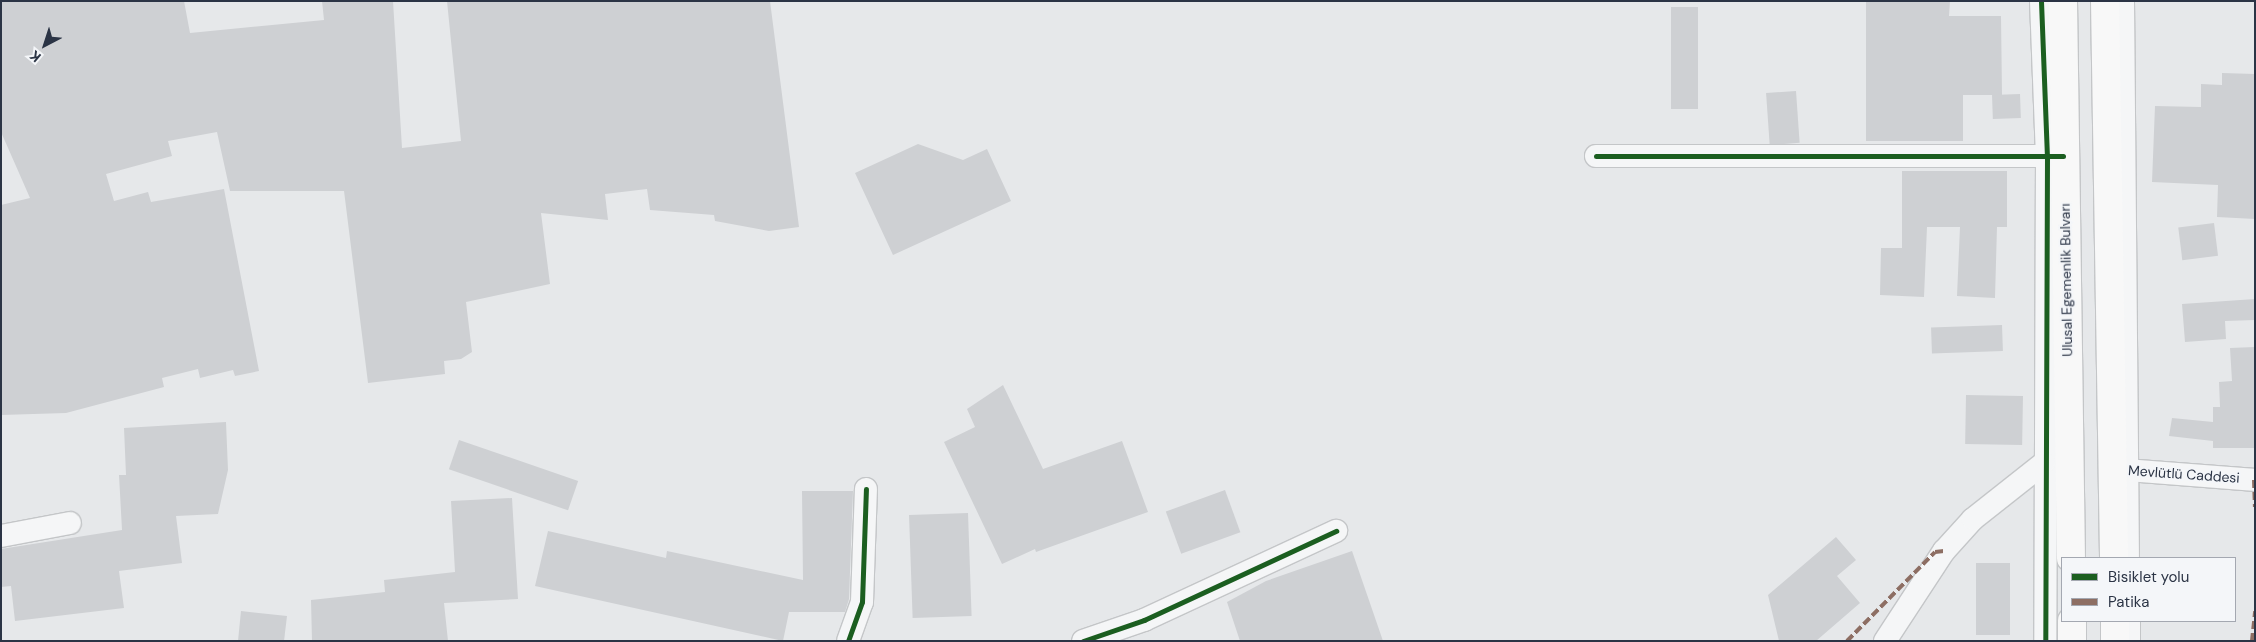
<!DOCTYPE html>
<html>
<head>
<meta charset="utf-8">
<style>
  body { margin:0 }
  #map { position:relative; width:2256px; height:642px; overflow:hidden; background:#e6e8ea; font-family:"DM Sans",sans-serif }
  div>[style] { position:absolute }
  .building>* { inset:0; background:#ced0d3; transform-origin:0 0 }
  .roads { filter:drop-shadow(1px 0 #c4c6c8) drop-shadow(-1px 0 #c4c6c8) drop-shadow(0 1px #c4c6c8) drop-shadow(0 -1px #c4c6c8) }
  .minor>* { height:22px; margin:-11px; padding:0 11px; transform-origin:11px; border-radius:11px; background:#f5f6f7 }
  .highway>* { height:28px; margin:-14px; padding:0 14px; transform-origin:14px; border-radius:14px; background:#f8f8f8 }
  .quiet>* { height:4px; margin-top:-2px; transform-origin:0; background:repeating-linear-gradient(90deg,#8d6e63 0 8px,transparent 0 12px) }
  .cycleway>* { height:5px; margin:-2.5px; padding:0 2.5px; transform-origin:2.5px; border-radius:2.5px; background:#1b5e20 }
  span { translate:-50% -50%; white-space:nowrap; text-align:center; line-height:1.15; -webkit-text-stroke:4px #f4f6f9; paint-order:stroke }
  .street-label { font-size:14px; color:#2b3445 }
  .frame { position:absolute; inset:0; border:2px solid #2b3445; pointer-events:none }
  .legend { position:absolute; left:2061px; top:557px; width:175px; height:65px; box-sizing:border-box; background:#f4f6f9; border:1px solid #a4a8b1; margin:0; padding:6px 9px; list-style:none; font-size:15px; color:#2b3445 }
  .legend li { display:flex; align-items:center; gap:10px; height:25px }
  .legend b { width:25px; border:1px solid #a4a8b1 }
  .north { position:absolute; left:20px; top:20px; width:50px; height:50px; -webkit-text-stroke:4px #f4f6f9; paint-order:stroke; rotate:220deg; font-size:14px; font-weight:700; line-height:20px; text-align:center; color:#2b3445 }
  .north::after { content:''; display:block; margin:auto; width:18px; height:22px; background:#2b3445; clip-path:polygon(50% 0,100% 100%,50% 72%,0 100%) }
</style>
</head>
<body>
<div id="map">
  <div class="building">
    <i style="clip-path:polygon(1px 1px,184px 1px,190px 33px,324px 20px,322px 1px,393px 1px,402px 148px,461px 141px,447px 1px,770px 1px,799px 227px,769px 231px,715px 221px,714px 215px,650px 210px,647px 189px,605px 194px,608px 220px,541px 213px,550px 284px,466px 302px,472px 352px,461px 359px,444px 361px,445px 374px,368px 383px,344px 191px,230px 191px,217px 132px,168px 141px,172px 156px,106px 174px,114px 201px,148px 192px,151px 202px,224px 189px,259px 371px,235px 376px,233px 370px,200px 378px,198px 369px,162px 378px,164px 387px,66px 413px,1px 415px,1px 205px,30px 198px,1px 132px)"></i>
    <i style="clip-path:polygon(1866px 1px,1950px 1px,1949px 16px,2001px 16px,2002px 95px,1963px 95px,1963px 141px,1866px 141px)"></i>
    <i style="left:1671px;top:7px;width:27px;height:102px"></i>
    <i style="clip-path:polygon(2222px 73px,2255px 74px,2255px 219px,2217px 217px,2218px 185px,2152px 182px,2155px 106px,2201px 107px,2201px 84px,2222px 85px)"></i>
    <i style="left:1796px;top:91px;width:52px;height:30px;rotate:86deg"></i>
    <i style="left:2020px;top:94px;width:24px;height:28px;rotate:88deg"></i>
    <i style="clip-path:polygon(918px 144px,963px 160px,987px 149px,1011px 201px,893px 255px,855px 173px)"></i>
    <i style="clip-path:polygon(1902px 171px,2007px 171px,2007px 227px,1997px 227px,1995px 298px,1957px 296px,1960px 227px,1927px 227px,1924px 297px,1880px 295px,1881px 248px,1902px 248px)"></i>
    <i style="left:2214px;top:223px;width:33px;height:36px;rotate:83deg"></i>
    <i style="clip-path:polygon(2255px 299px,2255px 320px,2225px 321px,2226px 339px,2185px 342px,2182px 304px)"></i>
    <i style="left:2002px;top:325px;width:26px;height:71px;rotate:88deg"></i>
    <i style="clip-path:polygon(2255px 347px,2255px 448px,2213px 448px,2213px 441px,2169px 436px,2172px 418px,2213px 422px,2213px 407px,2220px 407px,2219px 382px,2232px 381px,2230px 348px)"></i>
    <i style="clip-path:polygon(1003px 385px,1043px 469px,1122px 441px,1148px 512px,1036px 552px,1035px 549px,1002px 564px,944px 442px,975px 427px,967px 409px)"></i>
    <i style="left:1966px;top:395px;width:57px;height:49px;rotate:1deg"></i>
    <i style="clip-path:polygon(226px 422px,228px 470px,218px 514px,176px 516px,182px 563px,119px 571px,124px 608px,15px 621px,11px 586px,1px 587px,1px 549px,122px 530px,119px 475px,126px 475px,124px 428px)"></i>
    <i style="left:459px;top:440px;width:126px;height:31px;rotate:19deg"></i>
    <i style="left:1225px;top:490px;width:45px;height:63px;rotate:70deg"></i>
    <i style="clip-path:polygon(802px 491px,853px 491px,849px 599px,845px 612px,789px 612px,783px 641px,535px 586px,548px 531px,666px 558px,667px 551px,803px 580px)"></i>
    <i style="clip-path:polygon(512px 498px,518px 599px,444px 603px,448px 641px,312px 641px,311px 600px,385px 592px,384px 580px,455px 572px,451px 501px)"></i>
    <i style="left:968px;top:513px;width:103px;height:59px;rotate:88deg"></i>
    <i style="clip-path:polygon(1836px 537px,1856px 560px,1837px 576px,1860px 603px,1816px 641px,1779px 641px,1768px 595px)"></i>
    <i style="clip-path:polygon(1352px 551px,1383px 641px,1240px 641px,1227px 602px,1266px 581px)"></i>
    <i style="left:1976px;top:563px;width:34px;height:72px"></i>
    <i style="clip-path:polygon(241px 611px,287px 616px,284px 641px,238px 641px)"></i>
  </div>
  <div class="roads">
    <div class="minor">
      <i style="left:2041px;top:1px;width:155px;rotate:87.8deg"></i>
      <i style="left:2047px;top:156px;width:485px;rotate:90.2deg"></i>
      <i style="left:2123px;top:1px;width:557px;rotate:89.49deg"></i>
      <i style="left:1596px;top:156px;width:466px"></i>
      <i style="left:2113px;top:469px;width:142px;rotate:4.4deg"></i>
      <i style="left:1px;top:536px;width:70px;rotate:-10.7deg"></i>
      <i style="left:2129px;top:621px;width:20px;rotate:90deg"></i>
      <i style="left:848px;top:641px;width:41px;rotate:-70.3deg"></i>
      <i style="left:862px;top:602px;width:113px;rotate:-88deg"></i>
      <i style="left:1083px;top:641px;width:65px;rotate:-19deg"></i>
      <i style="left:1144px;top:620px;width:212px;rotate:-24.9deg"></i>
      <i style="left:1885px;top:641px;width:108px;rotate:-56.8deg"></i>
      <i style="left:1944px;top:551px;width:43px;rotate:-47.8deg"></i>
      <i style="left:1973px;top:519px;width:90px;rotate:-38.3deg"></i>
    </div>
    <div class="highway">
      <i style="left:2063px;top:1px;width:557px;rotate:89.18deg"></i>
      <i style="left:2105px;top:1px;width:557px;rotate:89.07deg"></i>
      <i style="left:2072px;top:621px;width:20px;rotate:90deg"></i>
      <i style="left:2115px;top:621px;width:20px;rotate:90deg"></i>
    </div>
  </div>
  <div class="quiet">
    <i style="left:2254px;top:480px;width:27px;rotate:88deg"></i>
    <i style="left:1847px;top:641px;width:125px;rotate:-45.3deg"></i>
    <i style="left:1935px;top:552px;width:9px;rotate:-6deg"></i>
    <i style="left:2252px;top:641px;width:30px;rotate:-84deg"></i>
  </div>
  <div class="cycleway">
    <i style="left:2041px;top:1px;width:155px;rotate:87.8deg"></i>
    <i style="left:2047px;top:156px;width:485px;rotate:90.2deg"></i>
    <i style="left:1596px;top:156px;width:467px"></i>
    <i style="left:848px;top:641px;width:41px;rotate:-70.3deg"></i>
    <i style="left:862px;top:602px;width:113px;rotate:-88deg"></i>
    <i style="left:1083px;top:641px;width:65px;rotate:-19deg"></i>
    <i style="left:1144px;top:620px;width:212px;rotate:-24.9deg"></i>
  </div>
  <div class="street-label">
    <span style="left:2066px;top:280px;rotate:-91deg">Ulusal Egemenlik Bulvarı</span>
    <span style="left:2184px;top:474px;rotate:4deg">Mevlütlü Caddesi</span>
  </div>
  <div class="frame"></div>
  <ul class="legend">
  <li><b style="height:6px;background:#1b5e20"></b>Bisiklet yolu</li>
  <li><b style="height:6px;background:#8d6e63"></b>Patika</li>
  </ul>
  <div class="north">K</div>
</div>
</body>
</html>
